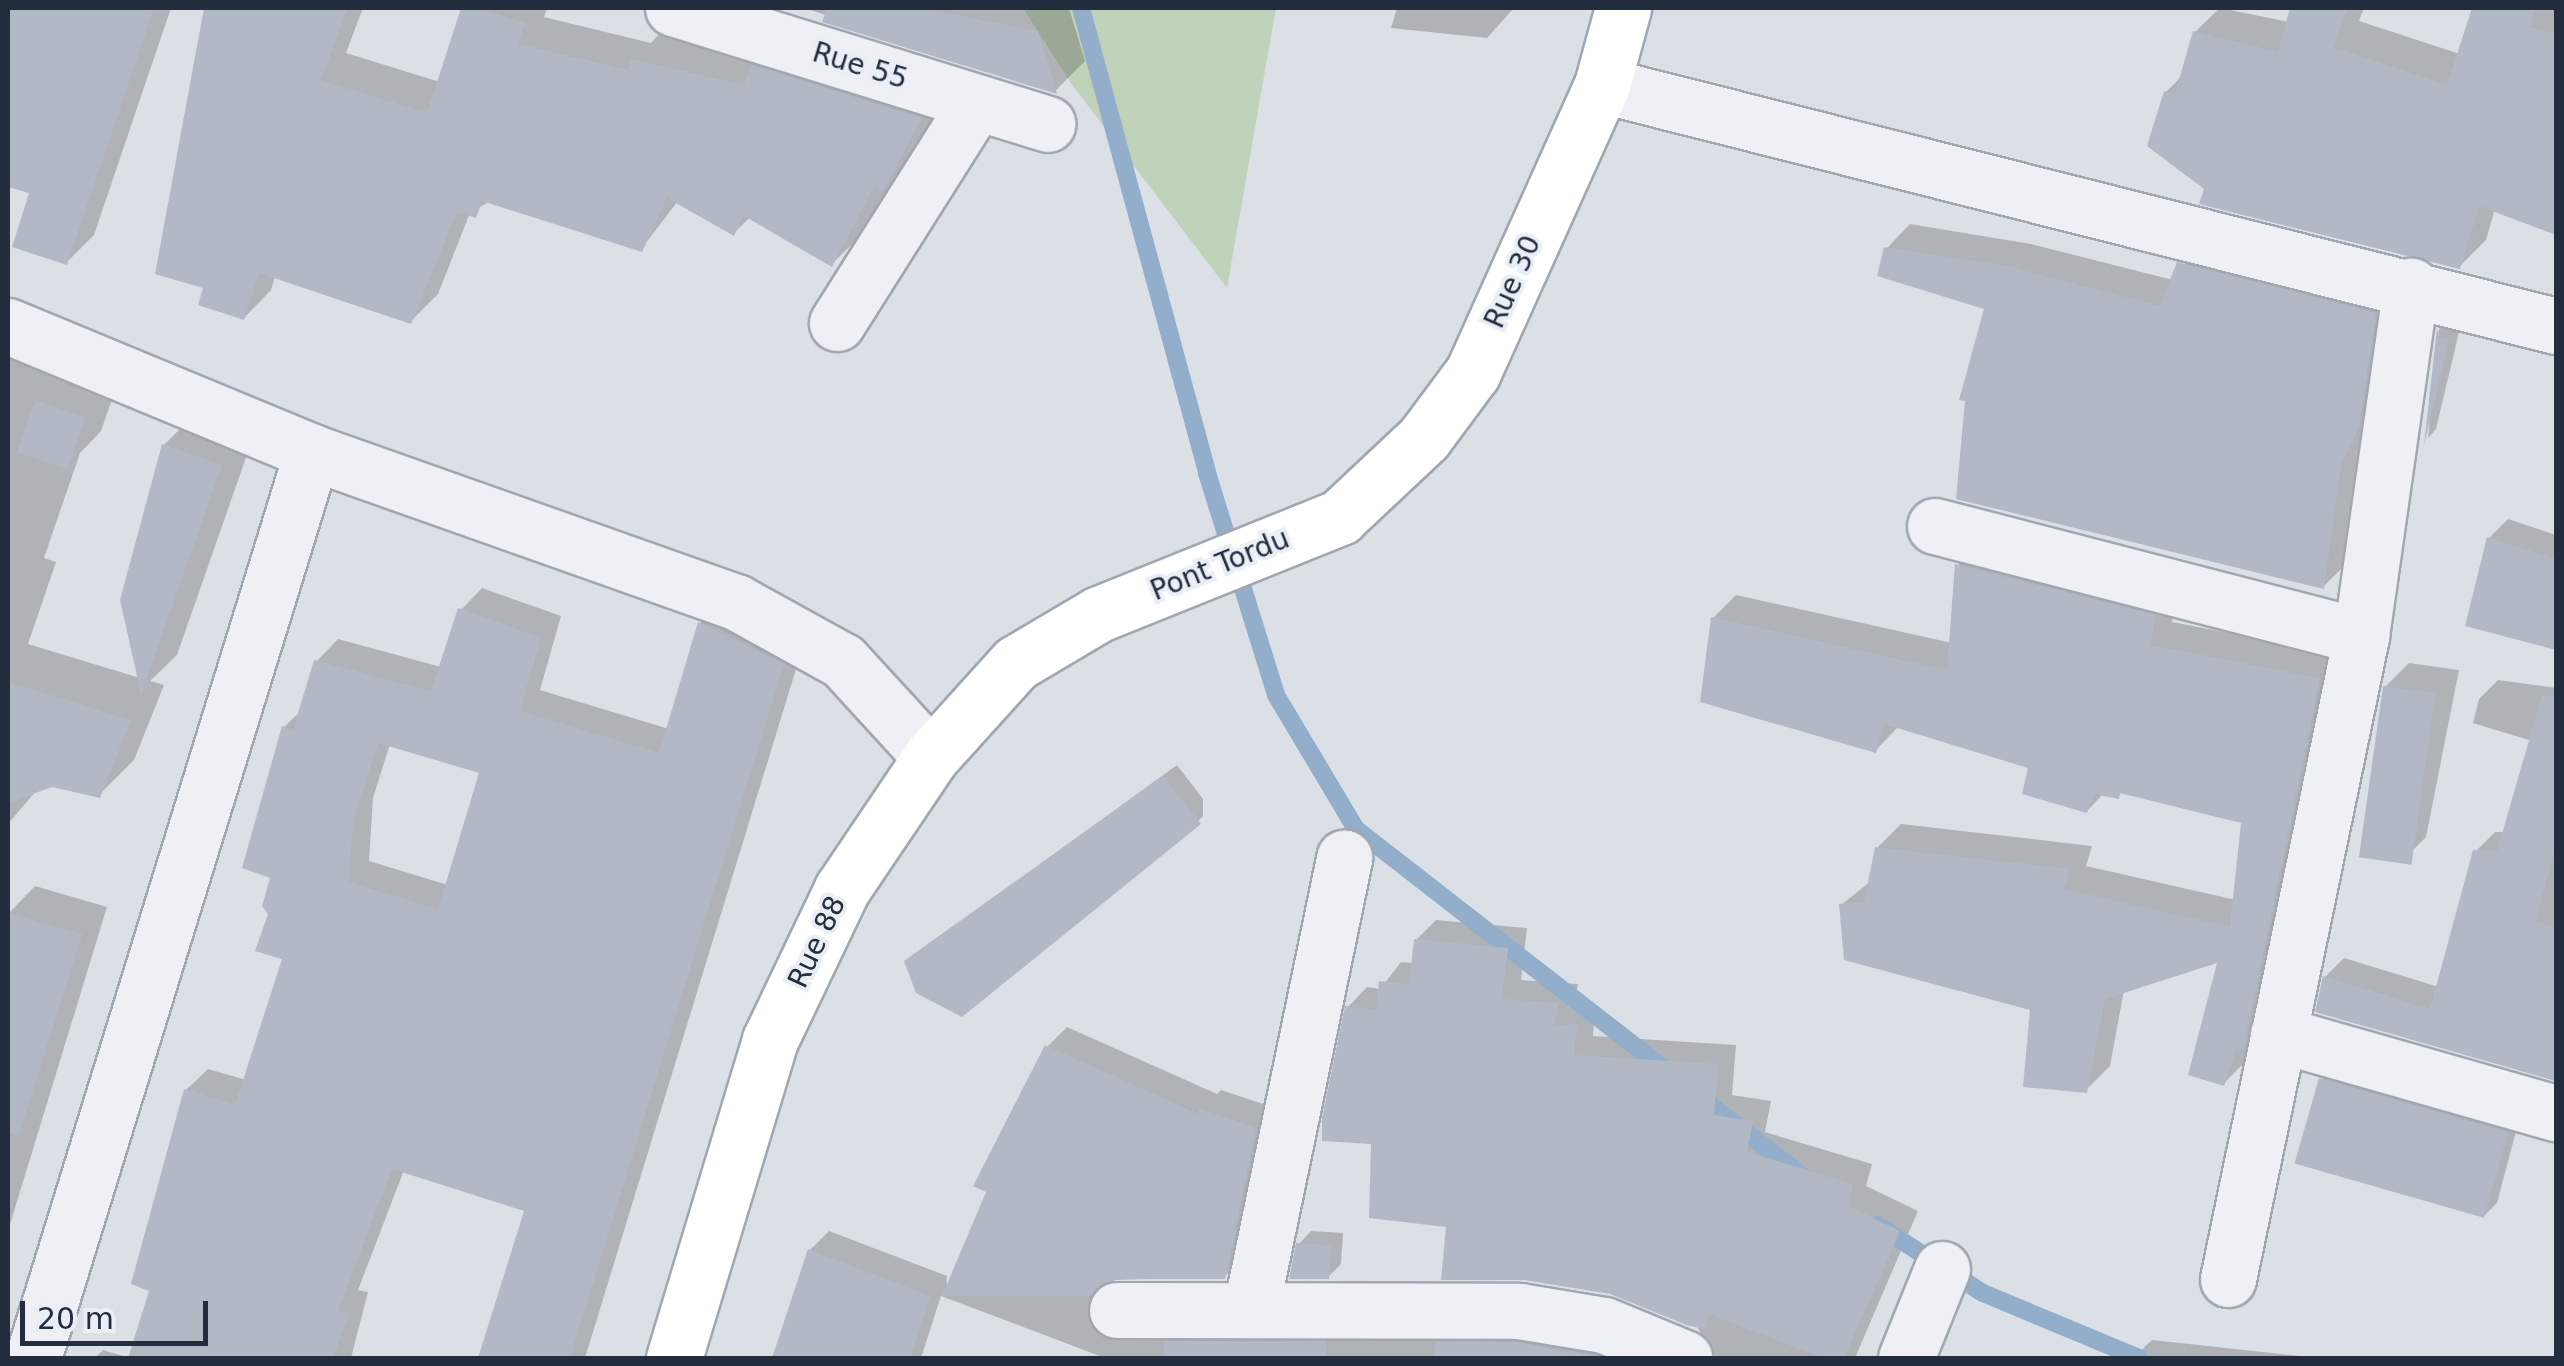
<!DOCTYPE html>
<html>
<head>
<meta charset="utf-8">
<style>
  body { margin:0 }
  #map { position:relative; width:2564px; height:1366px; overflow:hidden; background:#dbe0e7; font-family:"DejaVu Sans",sans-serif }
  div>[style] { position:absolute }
  .green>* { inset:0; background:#c1d2bb }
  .shadow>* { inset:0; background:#0003 }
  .stream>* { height:18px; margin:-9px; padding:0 9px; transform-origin:9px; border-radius:9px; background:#92aecb }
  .building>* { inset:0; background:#b2b9c4; transform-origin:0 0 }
  .roads { filter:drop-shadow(2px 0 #a0a7b1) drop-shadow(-2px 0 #a0a7b1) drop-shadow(0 2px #a0a7b1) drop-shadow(0 -2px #a0a7b1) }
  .minor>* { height:55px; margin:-27.5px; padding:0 27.5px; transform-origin:27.5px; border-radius:27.5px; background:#eef0f5 }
  .secondary>* { height:55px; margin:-27.5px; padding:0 27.5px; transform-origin:27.5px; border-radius:27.5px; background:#fff }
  span { translate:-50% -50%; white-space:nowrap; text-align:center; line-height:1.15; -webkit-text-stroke:8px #eaeff5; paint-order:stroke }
  .street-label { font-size:28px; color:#242d3e }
  .frame { position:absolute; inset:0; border:10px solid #242d3e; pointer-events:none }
  .scale { position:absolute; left:20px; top:1301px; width:188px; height:45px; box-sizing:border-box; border:5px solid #242d3e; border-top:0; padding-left:12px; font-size:30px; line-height:35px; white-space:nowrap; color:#242d3e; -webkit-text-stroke:8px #eaeff5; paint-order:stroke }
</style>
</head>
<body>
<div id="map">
  <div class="green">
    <i style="clip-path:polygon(1023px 8px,1276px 8px,1227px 288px,1073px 86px)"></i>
  </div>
  <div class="shadow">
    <i style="clip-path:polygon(8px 8px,171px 8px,94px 235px,67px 262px,32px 192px,8px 184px)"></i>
    <i style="clip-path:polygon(207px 8px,363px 8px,346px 53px,440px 82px,463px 8px,547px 8px,544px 17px,651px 43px,660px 33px,945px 97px,859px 237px,832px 264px,750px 217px,734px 233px,678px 201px,641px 249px,490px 201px,470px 213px,438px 294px,410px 322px,275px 276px,271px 290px,244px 318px,206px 287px,158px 272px)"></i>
    <i style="clip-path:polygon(804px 8px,1069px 8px,1085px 61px,1056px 90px)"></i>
    <i style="clip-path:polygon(1397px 8px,1514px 8px,1487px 38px,1391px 28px)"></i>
    <i style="clip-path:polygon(2220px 8px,2289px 22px,2293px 8px,2364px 8px,2359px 21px,2460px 54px,2475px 8px,2556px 8px,2556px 232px,2495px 209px,2486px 240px,2459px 267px,2207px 188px,2166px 92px,2183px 75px,2195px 32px)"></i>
    <i style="clip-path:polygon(1910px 224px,2031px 244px,2173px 280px,2203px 240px,2398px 290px,2347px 563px,2324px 586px,1959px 497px,1987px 307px,1887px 248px)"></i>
    <i style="clip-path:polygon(2449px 319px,2460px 328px,2436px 429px,2428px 438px,2439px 329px)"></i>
    <i style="clip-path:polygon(8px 348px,118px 382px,101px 431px,80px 453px,44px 558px,56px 562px,28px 644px,140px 678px,164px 445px,200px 409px,256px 429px,177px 655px,150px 681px,164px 685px,134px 760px,99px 795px,52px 784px,37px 790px,8px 824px)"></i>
    <i style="clip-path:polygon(2508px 519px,2556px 535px,2556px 647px,2468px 624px,2489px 538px)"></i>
    <i style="clip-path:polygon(1981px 541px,2178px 592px,2172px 622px,2342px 655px,2247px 1060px,2224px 1083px,2221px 959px,2124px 990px,2110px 1066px,2086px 1090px,2032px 1008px,1841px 905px,1871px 881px,1877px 848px,1901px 824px,2092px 846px,2086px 866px,2236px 900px,2244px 821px,2123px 791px,2104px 793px,2087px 811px,2031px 767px,1899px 726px,1876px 750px,1713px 618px,1736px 595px,1952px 643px,1958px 565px)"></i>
    <i style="clip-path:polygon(evenodd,482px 588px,561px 616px,540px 690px,669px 729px,700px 623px,721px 602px,804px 643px,585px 1358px,482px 1358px,528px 1209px,404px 1170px,358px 1290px,368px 1292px,351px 1358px,95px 1358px,103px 1350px,130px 1358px,152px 1290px,134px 1282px,186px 1090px,208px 1069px,246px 1080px,285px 957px,271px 914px,284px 727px,302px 710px,317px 661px,338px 639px,441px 667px,461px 610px,482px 588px,390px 744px,482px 771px,448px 885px,369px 861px,373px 798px,390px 744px)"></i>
    <i style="clip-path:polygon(2409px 663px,2459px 670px,2426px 837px,2402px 861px,2385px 687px)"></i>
    <i style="clip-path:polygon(2498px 680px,2556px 688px,2556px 1081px,2318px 1010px,2325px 977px,2344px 958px,2439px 987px,2476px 851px,2495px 832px,2506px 832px,2532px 741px,2473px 723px,2479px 699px)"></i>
    <i style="clip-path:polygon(1177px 765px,1203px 799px,1203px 816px,1190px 830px,907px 961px)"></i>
    <i style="clip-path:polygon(35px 886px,107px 907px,8px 1231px,8px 914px)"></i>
    <i style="clip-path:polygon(1436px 920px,1527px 928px,1521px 980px,1578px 984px,1573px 1007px,1595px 1006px,1593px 1036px,1736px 1045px,1732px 1095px,1771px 1101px,1765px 1132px,1872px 1164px,1866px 1186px,1918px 1211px,1855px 1358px,1717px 1358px,1697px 1327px,1449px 1225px,1374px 1142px,1348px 1007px,1367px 987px,1380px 989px,1401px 962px,1414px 963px,1416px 940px)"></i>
    <i style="clip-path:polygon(1067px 1027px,1217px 1094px,1221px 1090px,1275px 1108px,1244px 1256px,1224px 1277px,1110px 1280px,1104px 1290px,1458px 1323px,1676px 1358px,1105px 1358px,941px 1296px,921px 1358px,774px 1358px,810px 1250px,829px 1231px,947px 1276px,946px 1292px,1047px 1047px)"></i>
    <i style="clip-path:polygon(2334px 1067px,2519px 1120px,2497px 1203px,2484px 1216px,2322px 1080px)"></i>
    <i style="clip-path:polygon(1311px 1231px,1343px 1233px,1341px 1264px,1328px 1277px,1299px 1244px)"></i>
    <i style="clip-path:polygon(2152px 1340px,2318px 1358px,2133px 1358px)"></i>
  </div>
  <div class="stream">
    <i style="left:1081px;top:8px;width:482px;rotate:74.8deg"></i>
    <i style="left:1207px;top:473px;width:232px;rotate:72.7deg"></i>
    <i style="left:1276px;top:695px;width:156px;rotate:59.2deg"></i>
    <i style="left:1356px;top:829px;width:399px;rotate:37.9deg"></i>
    <i style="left:1695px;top:1093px;width:139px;rotate:37.7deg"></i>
    <i style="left:1877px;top:1225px;width:126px;rotate:32.7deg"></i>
    <i style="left:1983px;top:1293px;width:169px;rotate:22.6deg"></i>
  </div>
  <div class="building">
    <i style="clip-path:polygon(8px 8px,154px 8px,67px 265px,12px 247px,29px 193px,8px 187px)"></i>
    <i style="clip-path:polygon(204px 8px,348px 8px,321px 80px,427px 113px,461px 8px,477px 8px,525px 23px,518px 44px,628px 70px,631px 59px,744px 85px,751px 65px,922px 118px,883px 191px,874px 186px,832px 267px,744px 216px,734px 236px,667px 198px,642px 252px,482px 201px,476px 218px,457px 212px,411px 324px,259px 273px,244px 320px,198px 305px,203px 288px,155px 274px)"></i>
    <i style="clip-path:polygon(827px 8px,922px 8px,1038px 31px,1057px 94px,822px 22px)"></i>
    <i style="clip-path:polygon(2290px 8px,2347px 8px,2334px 48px,2447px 85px,2472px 8px,2536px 8px,2530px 27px,2556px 34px,2556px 235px,2479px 206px,2460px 269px,2199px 204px,2204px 189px,2147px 146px,2164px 91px,2175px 94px,2193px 31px,2278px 52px)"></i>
    <i style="clip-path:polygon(1884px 247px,2007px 266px,2160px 306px,2177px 262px,2376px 313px,2359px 427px,2341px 465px,2324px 589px,1956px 499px,1965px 401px,1959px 400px,1984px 309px,1877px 276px)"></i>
    <i style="clip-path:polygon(2437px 328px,2439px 338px,2449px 340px,2424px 445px)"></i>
    <i style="left:35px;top:400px;width:53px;height:55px;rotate:19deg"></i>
    <i style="clip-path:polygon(162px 444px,222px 465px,141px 694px,120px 600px)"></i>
    <i style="clip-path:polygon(2487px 537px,2556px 559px,2556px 650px,2465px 626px)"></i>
    <i style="clip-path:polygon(1955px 564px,2156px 615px,2150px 645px,2320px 678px,2243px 1050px,2237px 1048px,2224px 1086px,2188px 1075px,2217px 963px,2105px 999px,2087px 1093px,2023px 1087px,2030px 1010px,1844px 960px,1839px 904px,1864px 902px,1875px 847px,2070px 869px,2064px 889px,2230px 927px,2241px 823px,2120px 793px,2119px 799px,2094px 794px,2087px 813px,2022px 794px,2028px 768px,1884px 724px,1876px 753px,1700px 702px,1711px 617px,1947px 670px)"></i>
    <i style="clip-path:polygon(evenodd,458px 608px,541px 638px,520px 711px,659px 753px,698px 622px,784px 664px,570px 1358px,478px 1358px,524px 1211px,392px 1169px,338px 1311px,349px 1313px,333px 1358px,128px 1358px,149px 1291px,131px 1284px,184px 1089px,235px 1105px,282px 959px,255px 951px,268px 914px,262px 906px,270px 878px,242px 868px,282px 726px,293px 730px,314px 660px,431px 691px,458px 608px,378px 743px,479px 773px,438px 909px,349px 882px,353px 822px,378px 743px)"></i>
    <i style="clip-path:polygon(8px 682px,131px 720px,100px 798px,52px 787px,8px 803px)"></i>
    <i style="left:2383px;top:686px;width:53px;height:173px;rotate:8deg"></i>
    <i style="clip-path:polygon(2542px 695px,2556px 697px,2556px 845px,2535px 922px,2556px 927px,2556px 1081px,2315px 1012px,2323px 976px,2430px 1009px,2473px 850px,2497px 851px)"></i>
    <i style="clip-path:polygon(1163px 776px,1201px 824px,962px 1017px,916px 993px,904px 961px)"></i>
    <i style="clip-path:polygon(8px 913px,82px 934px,19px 1135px,8px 1133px)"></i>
    <i style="clip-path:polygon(1414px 939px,1508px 948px,1502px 999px,1559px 1003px,1554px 1026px,1577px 1024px,1574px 1055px,1718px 1064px,1714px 1115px,1753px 1121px,1747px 1152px,1853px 1184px,1848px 1206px,1900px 1231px,1844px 1358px,1824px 1358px,1709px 1314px,1706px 1329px,1689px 1326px,1610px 1294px,1524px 1280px,1441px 1280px,1446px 1227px,1369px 1218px,1371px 1144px,1322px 1141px,1322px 1118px,1345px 1006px,1376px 1010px,1379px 981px,1409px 984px)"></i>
    <i style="clip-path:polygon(1045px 1045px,1198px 1114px,1199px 1108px,1256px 1128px,1225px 1279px,1117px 1279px,1090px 1296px,942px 1296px,986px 1192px,973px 1186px)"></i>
    <i style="left:2319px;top:1078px;width:197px;height:89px;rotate:16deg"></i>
    <i style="clip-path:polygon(1296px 1243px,1331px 1245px,1329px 1279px,1289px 1279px)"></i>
    <i style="clip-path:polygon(808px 1249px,930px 1296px,910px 1358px,772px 1358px)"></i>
    <i style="left:1164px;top:1341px;width:162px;height:17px"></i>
    <i style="clip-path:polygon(1436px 1342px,1516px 1342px,1603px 1358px,1434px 1358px)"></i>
  </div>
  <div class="roads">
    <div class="minor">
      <i style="left:673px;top:8px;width:392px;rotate:17.2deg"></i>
      <i style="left:1602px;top:85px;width:984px;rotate:14.18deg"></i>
      <i style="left:837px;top:323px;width:260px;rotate:-57.7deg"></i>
      <i style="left:8px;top:326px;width:329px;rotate:22.5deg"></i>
      <i style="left:312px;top:452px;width:450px;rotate:19.5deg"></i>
      <i style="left:736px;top:602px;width:122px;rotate:28.9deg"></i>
      <i style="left:843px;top:661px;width:130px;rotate:47.5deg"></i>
      <i style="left:1935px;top:526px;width:440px;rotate:14.5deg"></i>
      <i style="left:2278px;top:1034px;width:289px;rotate:15.9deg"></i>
      <i style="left:2228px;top:1279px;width:657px;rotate:-78.31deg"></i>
      <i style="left:2361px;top:636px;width:354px;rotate:-81.9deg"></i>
      <i style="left:1251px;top:1308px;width:460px;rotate:-78.3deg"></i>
      <i style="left:1117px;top:1310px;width:402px;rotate:0.1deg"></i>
      <i style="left:1519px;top:1311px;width:86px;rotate:9.4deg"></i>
      <i style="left:1604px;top:1325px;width:87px;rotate:22.4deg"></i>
      <i style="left:33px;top:1358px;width:948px;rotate:-72.88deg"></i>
      <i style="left:1906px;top:1358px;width:96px;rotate:-68deg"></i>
    </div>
    <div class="secondary">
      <i style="left:674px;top:1358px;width:332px;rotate:-73.2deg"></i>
      <i style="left:770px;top:1040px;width:167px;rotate:-64.5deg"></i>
      <i style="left:842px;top:889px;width:159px;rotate:-56deg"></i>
      <i style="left:931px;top:757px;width:127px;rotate:-47.9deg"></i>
      <i style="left:1016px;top:663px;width:96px;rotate:-30.6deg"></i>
      <i style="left:1099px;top:614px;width:260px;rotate:-21.9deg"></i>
      <i style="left:1340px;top:517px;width:115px;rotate:-43.2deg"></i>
      <i style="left:1424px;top:438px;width:82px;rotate:-53.4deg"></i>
      <i style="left:1473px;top:372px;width:315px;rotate:-65.8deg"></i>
      <i style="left:1602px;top:85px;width:80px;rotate:-74.7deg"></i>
    </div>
  </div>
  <div class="street-label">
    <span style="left:860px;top:66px;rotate:17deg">Rue 55</span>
    <span style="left:1513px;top:282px;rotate:-66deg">Rue 30</span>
    <span style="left:1220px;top:565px;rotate:-22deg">Pont Tordu</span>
    <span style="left:817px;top:942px;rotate:-65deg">Rue 88</span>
  </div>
  <div class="frame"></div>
  <div class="scale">20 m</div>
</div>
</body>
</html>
